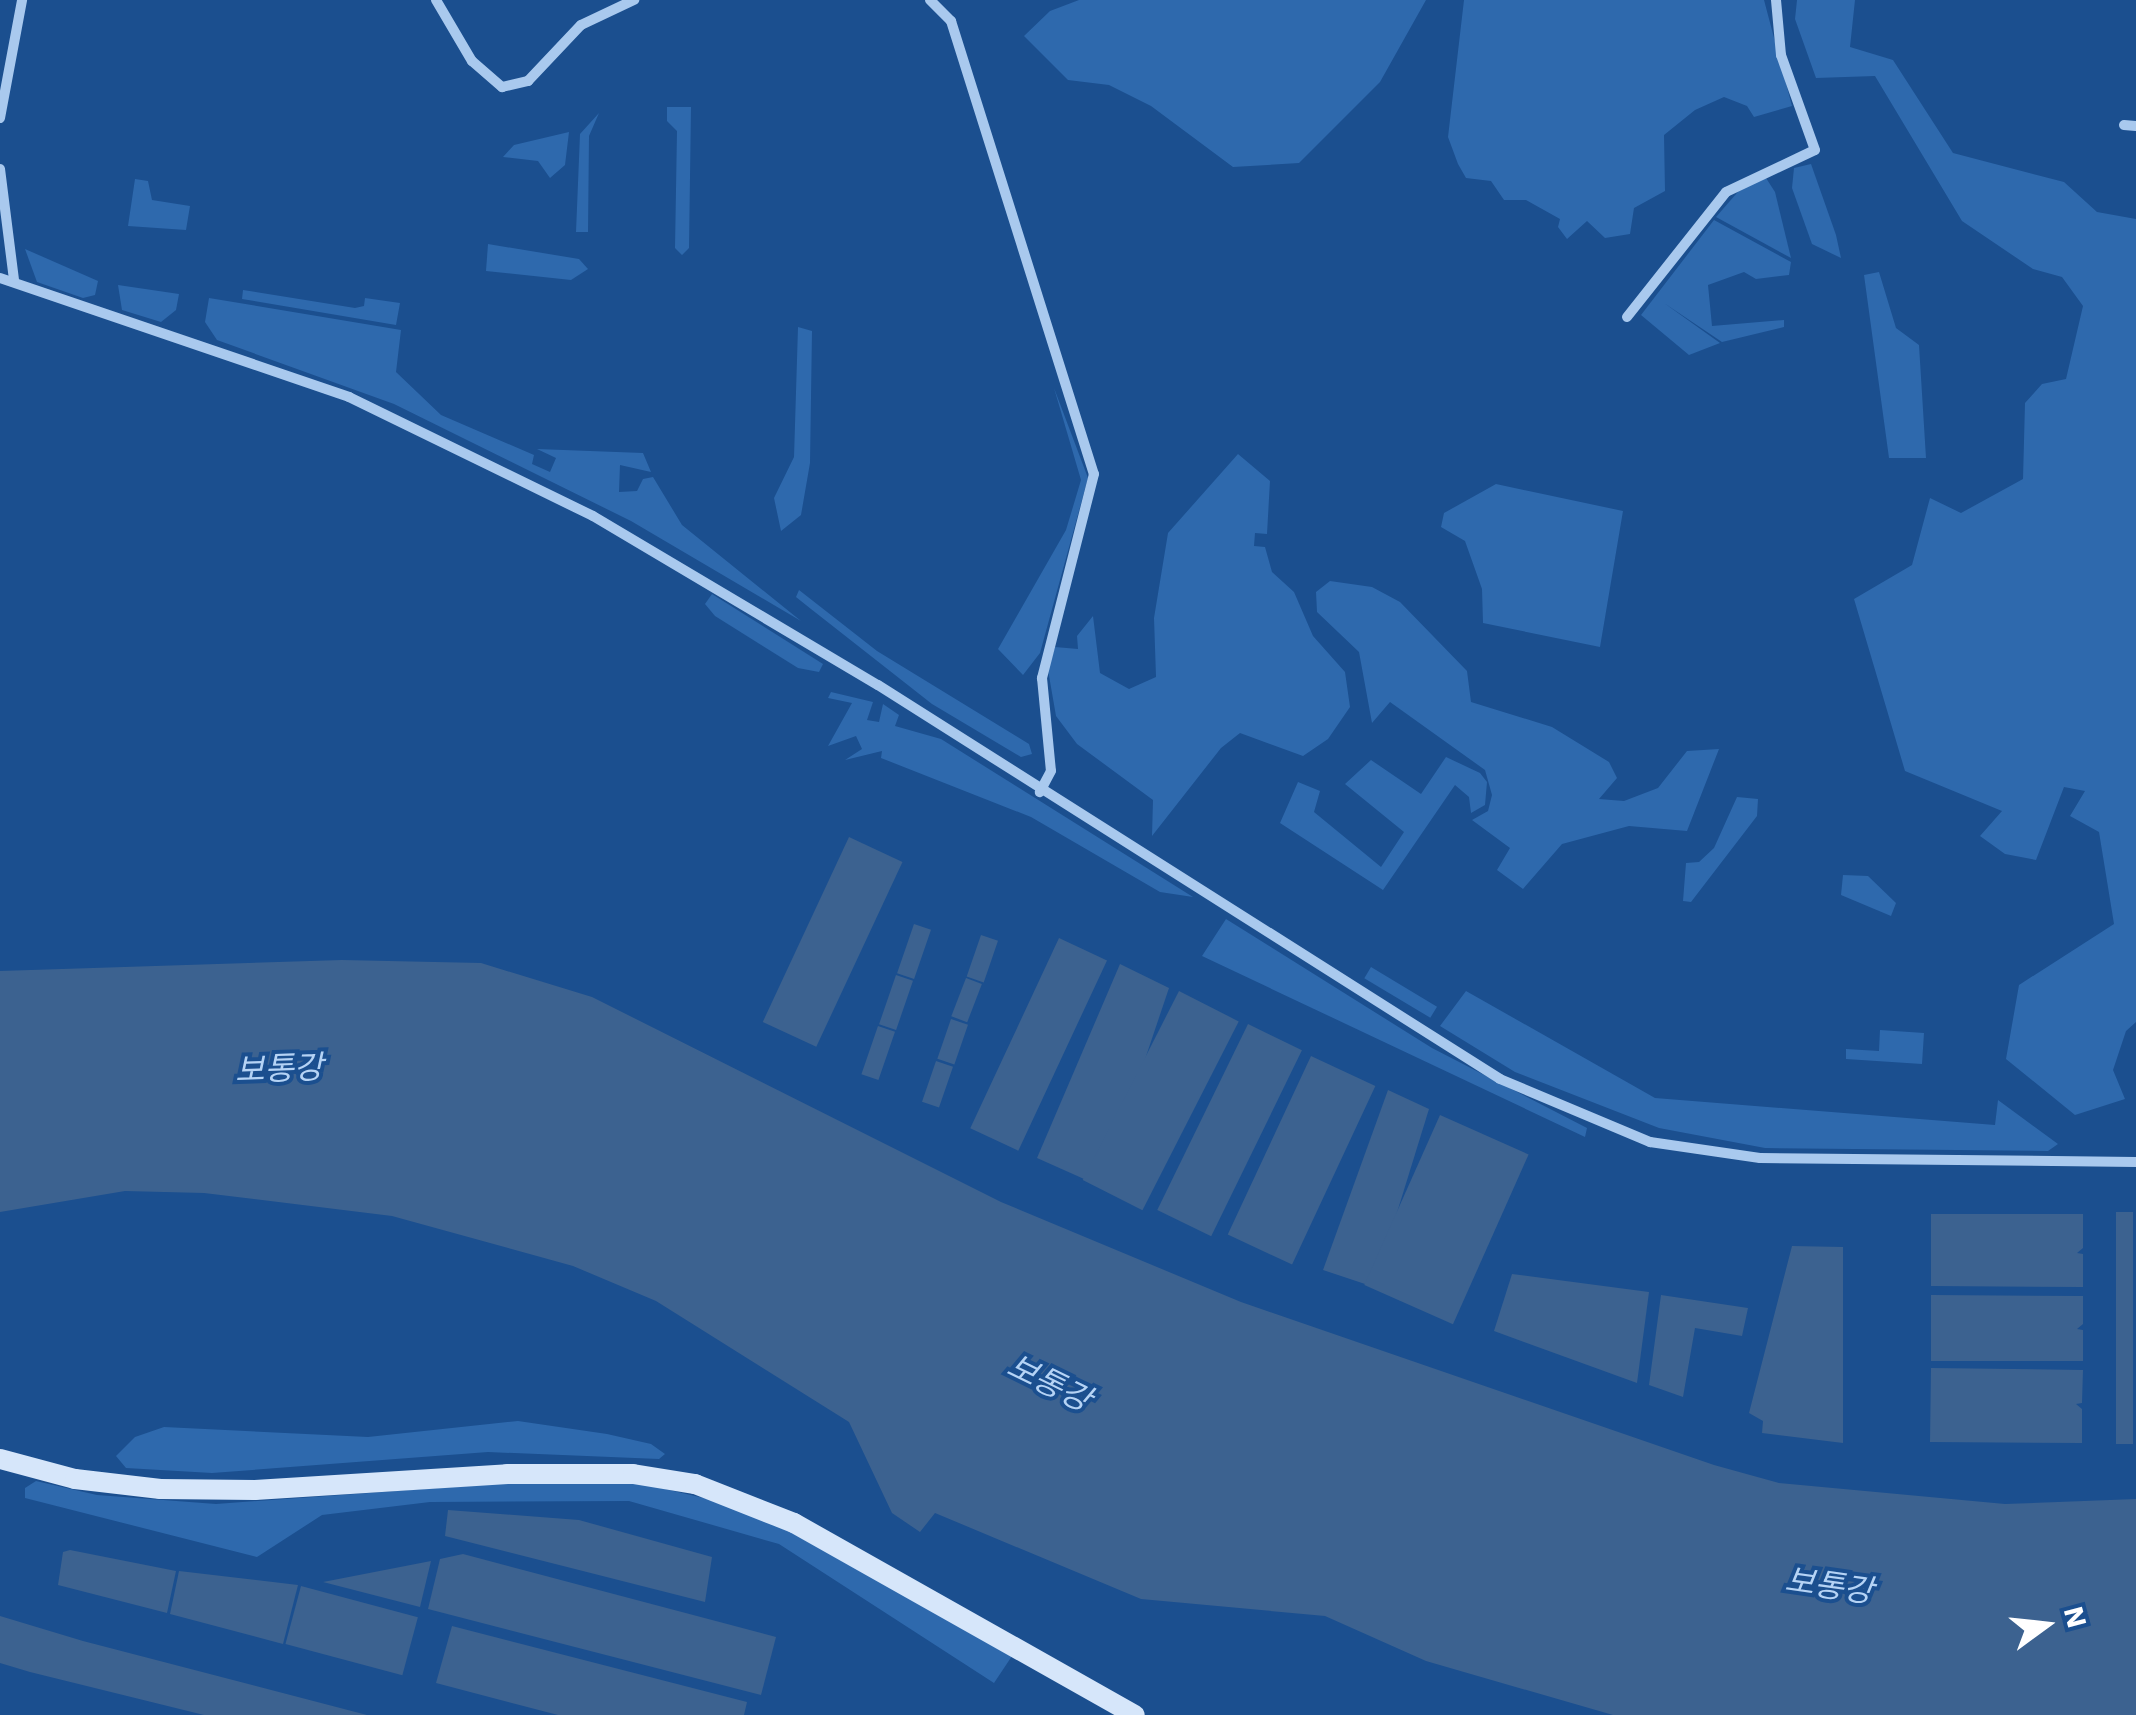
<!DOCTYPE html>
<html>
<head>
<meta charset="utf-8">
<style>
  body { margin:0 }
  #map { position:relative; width:2136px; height:1715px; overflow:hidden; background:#1b4f8f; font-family:"Work Sans","Noto Sans KR",sans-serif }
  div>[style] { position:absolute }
  .green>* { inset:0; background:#2e69ad; transform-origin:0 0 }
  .water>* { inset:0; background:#3c6290; transform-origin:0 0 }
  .minor>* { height:10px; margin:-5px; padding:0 5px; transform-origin:5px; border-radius:5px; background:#a9c9ee }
  .secondary>* { height:20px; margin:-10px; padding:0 10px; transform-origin:10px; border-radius:10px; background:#d6e6fa }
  span { translate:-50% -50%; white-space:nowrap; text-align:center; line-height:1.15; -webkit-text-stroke:8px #1b4f8f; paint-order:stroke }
  .water-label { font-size:32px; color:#b5d3f5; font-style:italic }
  .north { position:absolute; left:1996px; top:1575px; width:100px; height:100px; -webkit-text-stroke:8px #1b4f8f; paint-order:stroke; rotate:75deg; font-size:28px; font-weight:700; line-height:40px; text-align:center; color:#fff }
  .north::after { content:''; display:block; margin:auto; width:35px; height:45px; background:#fff; clip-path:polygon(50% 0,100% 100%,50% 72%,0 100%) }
</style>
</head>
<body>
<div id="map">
  <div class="green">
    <i style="clip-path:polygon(1079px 0,1426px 0,1380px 82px,1299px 163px,1233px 167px,1151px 106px,1109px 85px,1068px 80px,1024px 36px,1050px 11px)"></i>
    <i style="clip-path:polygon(1464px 0,1764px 0,1792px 106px,1754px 117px,1747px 106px,1724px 97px,1695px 110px,1664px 135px,1665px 191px,1634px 208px,1630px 234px,1605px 238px,1587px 221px,1567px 239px,1558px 227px,1560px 219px,1526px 200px,1504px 200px,1491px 181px,1466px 178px,1458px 164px,1448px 137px)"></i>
    <i style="clip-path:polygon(1797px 0,1855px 0,1850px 47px,1893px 60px,1953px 153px,2064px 182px,2097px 212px,2136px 219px,2136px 1022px,2126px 1031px,2113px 1070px,2125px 1099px,2075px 1115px,2006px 1059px,2019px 985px,2114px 924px,2099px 832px,2070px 816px,2085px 791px,2064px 787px,2036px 860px,2005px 854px,1980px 836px,2002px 811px,1905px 771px,1854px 599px,1912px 565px,1930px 498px,1961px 513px,2023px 479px,2025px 403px,2042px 384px,2066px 379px,2083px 306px,2062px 277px,2033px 269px,1962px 221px,1875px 76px,1816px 78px,1795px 19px)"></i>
    <i style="clip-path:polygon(667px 107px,691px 107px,689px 248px,682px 255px,675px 248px,677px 131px,667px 121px)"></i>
    <i style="clip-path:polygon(599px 113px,589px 136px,588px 232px,576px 232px,580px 134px)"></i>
    <i style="clip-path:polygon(569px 132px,565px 165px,550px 178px,538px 161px,503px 157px,514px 145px)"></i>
    <i style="clip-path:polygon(1811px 164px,1836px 235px,1841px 258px,1812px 244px,1792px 188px,1794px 168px)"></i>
    <i style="clip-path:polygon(1766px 178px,1775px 192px,1791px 258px,1716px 217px,1743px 186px)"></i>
    <i style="clip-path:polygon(135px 179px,148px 181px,152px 200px,190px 206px,186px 230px,128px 226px)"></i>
    <i style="clip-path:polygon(1714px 220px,1791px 262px,1789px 275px,1756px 279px,1744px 272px,1708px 285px,1712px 326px,1784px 320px,1784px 327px,1722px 342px,1664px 303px,1720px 343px,1689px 355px,1641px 315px)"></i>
    <i style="clip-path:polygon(488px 244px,579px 259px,588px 269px,571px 280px,486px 271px)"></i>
    <i style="clip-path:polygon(25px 249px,98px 281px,95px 295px,83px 298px,37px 282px)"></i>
    <i style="clip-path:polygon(1879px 272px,1896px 328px,1919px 345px,1926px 458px,1889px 458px,1864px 275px)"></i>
    <i style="clip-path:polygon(118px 285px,179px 294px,176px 310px,161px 322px,122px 310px)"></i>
    <i style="clip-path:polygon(243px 290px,355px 308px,364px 306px,365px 298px,400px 303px,396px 325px,242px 299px)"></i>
    <i style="clip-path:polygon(209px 298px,401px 330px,396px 372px,441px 415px,534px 455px,532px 464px,550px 472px,556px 458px,537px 449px,643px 453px,651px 472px,620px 465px,619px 492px,637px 491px,643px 479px,653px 477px,682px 525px,801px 621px,631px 521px,394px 404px,217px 340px,205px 322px)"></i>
    <i style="clip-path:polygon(798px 327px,812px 331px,810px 463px,801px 515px,781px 531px,774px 498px,794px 457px)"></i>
    <i style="clip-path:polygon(1054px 388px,1088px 478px,1040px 653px,1023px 675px,998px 649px,1066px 530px,1081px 480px)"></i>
    <i style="clip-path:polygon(1238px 454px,1270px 481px,1267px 534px,1255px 533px,1254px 546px,1265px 547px,1272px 572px,1294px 592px,1313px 636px,1345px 672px,1350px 707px,1328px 739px,1303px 756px,1240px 733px,1221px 748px,1152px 836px,1153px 800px,1077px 744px,1056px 716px,1048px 670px,1055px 647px,1078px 649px,1077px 636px,1093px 616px,1100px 673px,1129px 689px,1156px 677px,1154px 618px,1168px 533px)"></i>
    <i style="clip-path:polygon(1496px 484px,1623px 511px,1600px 647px,1483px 623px,1482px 589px,1465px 541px,1441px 527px,1444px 513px)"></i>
    <i style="clip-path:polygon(1330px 581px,1372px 587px,1400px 602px,1467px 671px,1471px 702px,1552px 727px,1609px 762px,1617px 778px,1599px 799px,1624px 801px,1658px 788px,1687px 751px,1719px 749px,1687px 831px,1629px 826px,1562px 844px,1523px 889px,1497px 870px,1510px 848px,1472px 820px,1488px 811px,1492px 795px,1485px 770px,1390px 702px,1372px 723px,1359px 652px,1317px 612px,1316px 592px)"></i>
    <i style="clip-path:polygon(799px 590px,877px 651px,1029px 744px,1032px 754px,1021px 757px,932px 704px,811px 609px,796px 597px)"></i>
    <i style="clip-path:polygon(712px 594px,823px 664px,819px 672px,798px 668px,715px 616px,705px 604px)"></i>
    <i style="clip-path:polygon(831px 692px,873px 702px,867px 720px,879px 722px,883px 704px,899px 715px,895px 726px,941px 739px,1193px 897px,1160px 892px,1031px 817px,881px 758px,882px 751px,845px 760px,862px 749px,856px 736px,828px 746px,852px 703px,828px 698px)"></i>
    <i style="clip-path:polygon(1446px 757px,1480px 773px,1487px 782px,1485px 805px,1471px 813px,1469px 797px,1455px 785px,1383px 890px,1280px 823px,1298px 782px,1320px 791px,1314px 812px,1381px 867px,1404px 832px,1345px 784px,1371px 760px,1421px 794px)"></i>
    <i style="clip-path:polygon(1737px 797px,1758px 799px,1757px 816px,1691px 902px,1683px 901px,1686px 863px,1699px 862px,1714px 848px)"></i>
    <i style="clip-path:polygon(1843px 875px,1868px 876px,1896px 903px,1891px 916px,1841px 895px)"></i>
    <i style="clip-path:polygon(1226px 919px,1432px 1048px,1587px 1128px,1585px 1137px,1202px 956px)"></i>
    <i style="left:1371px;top:967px;width:77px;height:13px;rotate:31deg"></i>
    <i style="clip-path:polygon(1466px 991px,1655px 1098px,1995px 1125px,1998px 1100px,2058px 1144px,2048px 1151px,1765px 1148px,1659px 1128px,1515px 1072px,1440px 1026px)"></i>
    <i style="clip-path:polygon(1880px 1030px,1924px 1033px,1922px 1064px,1846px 1059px,1846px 1049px,1879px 1051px)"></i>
    <i style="clip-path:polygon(518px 1421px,607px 1434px,651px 1444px,665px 1454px,659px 1459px,488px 1452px,212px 1473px,126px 1468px,116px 1456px,135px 1437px,164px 1427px,368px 1437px)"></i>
    <i style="clip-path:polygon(36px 1481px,97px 1495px,216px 1504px,508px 1483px,639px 1483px,751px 1509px,1012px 1656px,994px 1683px,779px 1544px,629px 1501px,430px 1502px,322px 1515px,257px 1557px,25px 1498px,25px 1488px)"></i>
  </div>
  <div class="water">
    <i style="left:849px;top:837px;width:59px;height:204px;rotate:25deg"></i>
    <i style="left:914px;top:924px;width:18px;height:52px;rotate:19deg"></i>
    <i style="left:981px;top:935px;width:18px;height:44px;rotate:19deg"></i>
    <i style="left:1059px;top:938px;width:53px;height:210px;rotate:25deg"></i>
    <i style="clip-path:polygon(342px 960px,481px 963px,592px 997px,1001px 1202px,1241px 1302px,1714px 1465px,1779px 1483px,2005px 1504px,2136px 1499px,2136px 1715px,1613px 1715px,1426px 1661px,1325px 1616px,1141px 1599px,935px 1513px,920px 1532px,892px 1513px,849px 1422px,656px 1301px,573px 1266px,392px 1216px,204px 1193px,125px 1191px,0 1212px,0 971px)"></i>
    <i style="clip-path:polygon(1120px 964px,1169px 988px,1102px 1187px,1037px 1158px)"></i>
    <i style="left:896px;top:975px;width:18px;height:52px;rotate:19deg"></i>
    <i style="left:966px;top:978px;width:17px;height:41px;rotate:21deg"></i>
    <i style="left:1179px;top:991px;width:67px;height:212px;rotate:27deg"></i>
    <i style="left:951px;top:1019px;width:18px;height:42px;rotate:19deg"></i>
    <i style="left:1248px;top:1024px;width:60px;height:207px;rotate:26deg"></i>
    <i style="left:878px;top:1026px;width:18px;height:51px;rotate:19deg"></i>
    <i style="left:1311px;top:1056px;width:71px;height:197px;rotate:25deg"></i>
    <i style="left:936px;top:1061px;width:18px;height:43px;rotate:19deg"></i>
    <i style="clip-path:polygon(1388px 1090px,1429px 1109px,1374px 1287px,1323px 1270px)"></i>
    <i style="left:1440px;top:1115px;width:97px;height:186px;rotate:24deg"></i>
    <i style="left:2116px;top:1212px;width:17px;height:232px"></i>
    <i style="clip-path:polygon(1931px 1214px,2083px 1214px,2083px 1248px,2077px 1253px,2083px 1254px,2083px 1287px,1931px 1286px)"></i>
    <i style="clip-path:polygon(1792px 1246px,1843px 1247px,1843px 1443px,1762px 1433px,1763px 1421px,1749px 1413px)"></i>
    <i style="clip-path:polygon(1512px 1274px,1649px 1292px,1637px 1383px,1494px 1331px)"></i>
    <i style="clip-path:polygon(1661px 1295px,1748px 1308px,1742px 1336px,1695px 1328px,1683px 1397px,1649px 1385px)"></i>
    <i style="clip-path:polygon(1931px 1295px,2083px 1296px,2083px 1324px,2077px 1329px,2083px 1330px,2083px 1361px,1931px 1361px)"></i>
    <i style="clip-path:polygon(1931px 1368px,2083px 1370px,2082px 1403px,2076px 1404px,2082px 1409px,2082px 1443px,1930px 1442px)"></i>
    <i style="clip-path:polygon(448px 1510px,579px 1520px,712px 1557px,705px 1602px,445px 1536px)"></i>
    <i style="clip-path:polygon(70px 1550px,176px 1571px,167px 1613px,58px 1585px,63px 1552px)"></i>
    <i style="clip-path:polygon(463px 1554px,776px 1637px,761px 1695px,428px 1609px,440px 1559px)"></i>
    <i style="clip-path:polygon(431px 1561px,420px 1607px,323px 1582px)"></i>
    <i style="clip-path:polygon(179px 1571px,298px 1585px,283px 1644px,170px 1614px)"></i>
    <i style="left:301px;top:1586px;width:121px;height:60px;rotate:15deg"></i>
    <i style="clip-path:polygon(0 1616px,83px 1641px,367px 1715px,204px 1715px,30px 1672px,0 1663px)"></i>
    <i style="clip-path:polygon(452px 1626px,747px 1702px,744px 1715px,558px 1715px,436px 1683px)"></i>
  </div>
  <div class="minor">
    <i style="left:436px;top:0;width:71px;rotate:59.5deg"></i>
    <i style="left:472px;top:61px;width:40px;rotate:41deg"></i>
    <i style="left:502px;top:87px;width:27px;rotate:-13deg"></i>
    <i style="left:528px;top:81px;width:77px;rotate:-46.6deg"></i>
    <i style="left:581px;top:25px;width:59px;rotate:-25.3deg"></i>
    <i style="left:930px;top:0;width:30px;rotate:45deg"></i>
    <i style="left:951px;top:21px;width:475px;rotate:72.5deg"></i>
    <i style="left:1094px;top:474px;width:211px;rotate:104.3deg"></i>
    <i style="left:1042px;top:678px;width:93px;rotate:84.5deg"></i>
    <i style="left:1051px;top:771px;width:24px;rotate:118deg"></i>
    <i style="left:0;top:118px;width:120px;rotate:-79.4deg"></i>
    <i style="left:2124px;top:125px;width:12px;rotate:5deg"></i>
    <i style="left:0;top:169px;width:112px;rotate:82.8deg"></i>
    <i style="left:0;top:278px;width:369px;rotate:18.8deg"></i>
    <i style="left:349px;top:397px;width:271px;rotate:26deg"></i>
    <i style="left:593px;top:516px;width:331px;rotate:30.7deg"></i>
    <i style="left:878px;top:685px;width:736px;rotate:32.35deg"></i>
    <i style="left:1500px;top:1079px;width:163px;rotate:22.8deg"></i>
    <i style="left:1650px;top:1142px;width:111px;rotate:8.3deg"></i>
    <i style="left:1760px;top:1158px;width:376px;rotate:0.6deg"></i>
    <i style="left:1627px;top:317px;width:159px;rotate:-51.6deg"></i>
    <i style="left:1726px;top:192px;width:98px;rotate:-25.3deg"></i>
    <i style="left:1815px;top:150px;width:101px;rotate:-109.7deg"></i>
    <i style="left:1781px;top:55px;width:55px;rotate:-95.2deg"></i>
  </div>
  <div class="secondary">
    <i style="left:0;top:1459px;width:78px;rotate:14.9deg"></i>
    <i style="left:75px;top:1479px;width:86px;rotate:6.7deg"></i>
    <i style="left:160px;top:1489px;width:95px;rotate:0.6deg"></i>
    <i style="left:255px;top:1490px;width:253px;rotate:-3.6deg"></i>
    <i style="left:507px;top:1474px;width:126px"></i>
    <i style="left:633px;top:1474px;width:63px;rotate:9.2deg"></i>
    <i style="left:695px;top:1484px;width:106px;rotate:21.5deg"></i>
    <i style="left:794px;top:1523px;width:391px;rotate:29.4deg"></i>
  </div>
  <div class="water-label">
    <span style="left:279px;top:1069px;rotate:-2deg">보통강</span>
    <span style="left:1049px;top:1383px;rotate:26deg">보통강</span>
    <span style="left:1829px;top:1586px;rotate:8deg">보통강</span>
  </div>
  <div class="north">N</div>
</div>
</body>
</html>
